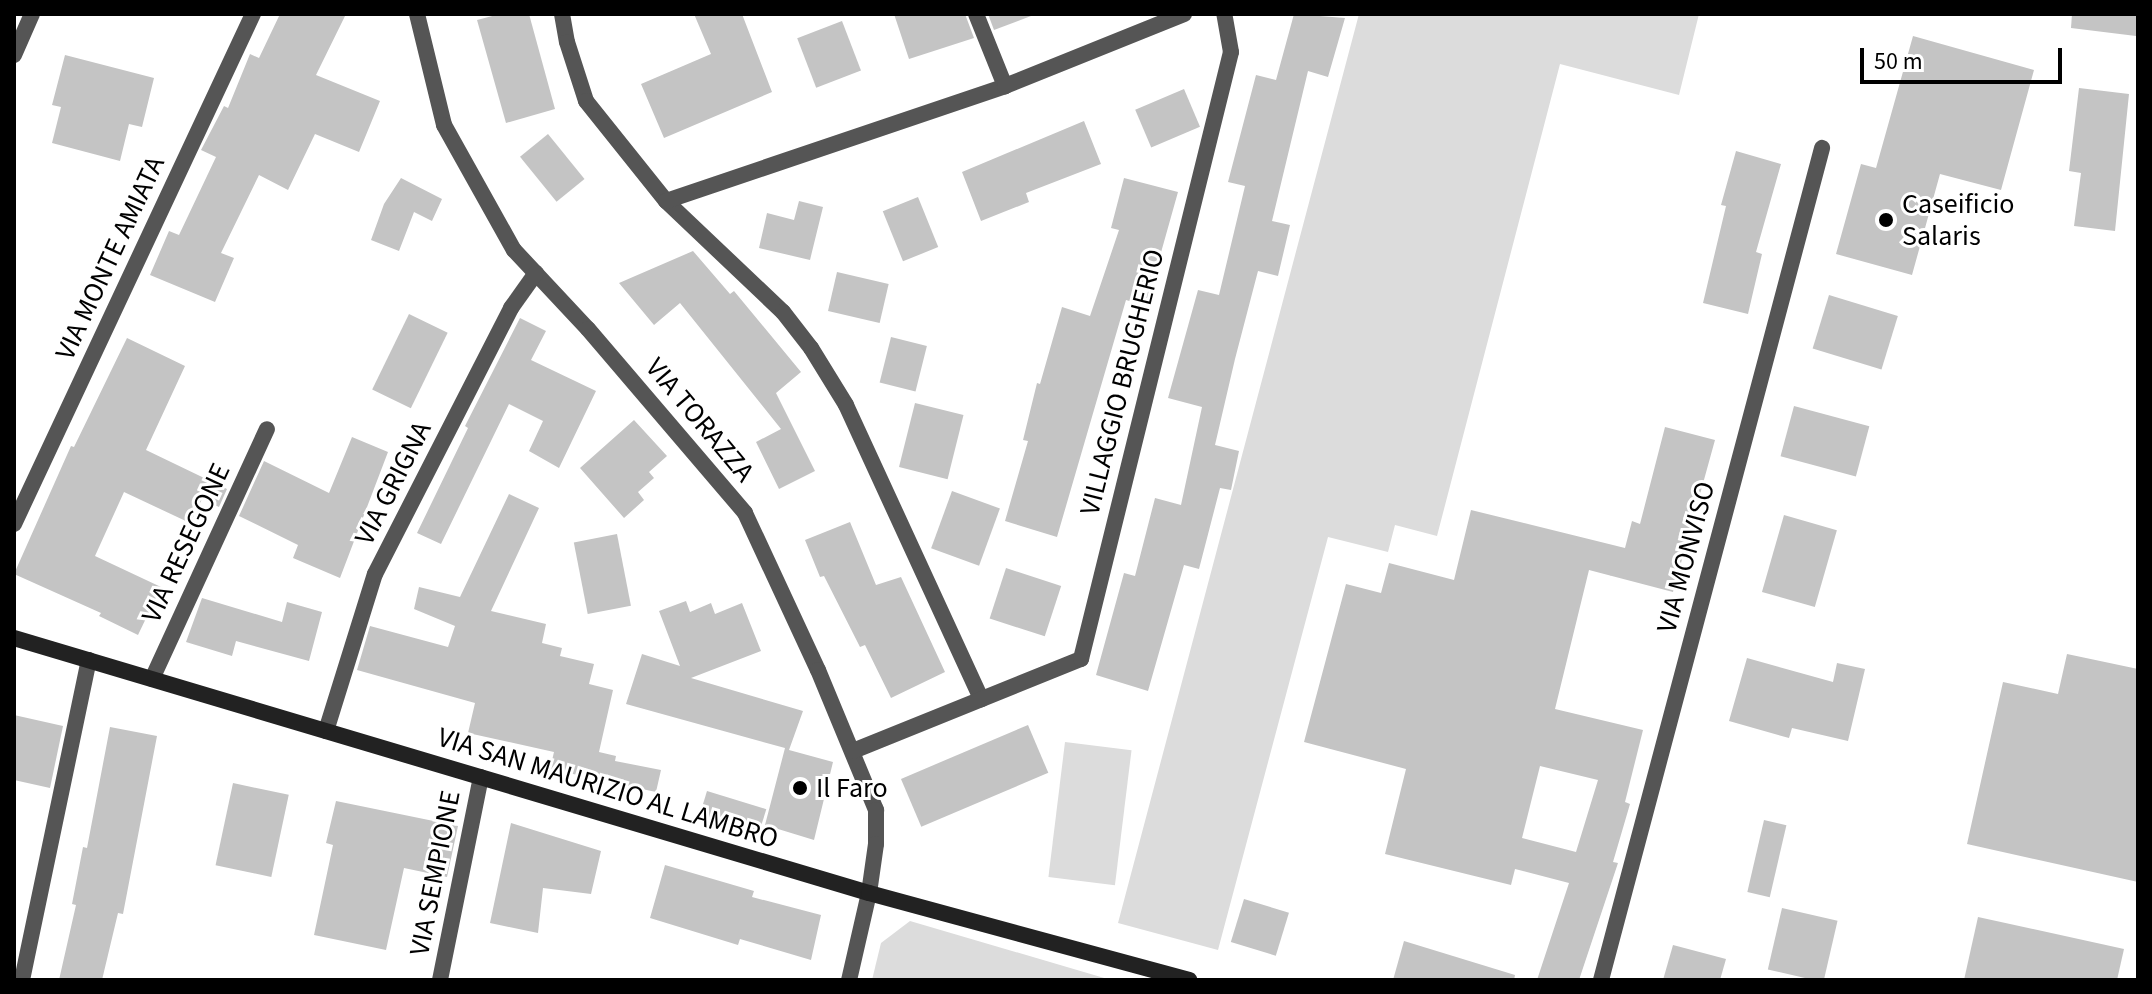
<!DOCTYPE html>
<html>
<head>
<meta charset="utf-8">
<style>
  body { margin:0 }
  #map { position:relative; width:2152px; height:994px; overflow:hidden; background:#fff; font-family:"Source Sans 3",sans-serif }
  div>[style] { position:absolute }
  .green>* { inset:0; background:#dcdcdc; transform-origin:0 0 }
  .building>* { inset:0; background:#c4c4c4; transform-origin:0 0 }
  .minor>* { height:16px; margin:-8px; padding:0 8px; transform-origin:8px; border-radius:8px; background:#555 }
  .secondary>* { height:16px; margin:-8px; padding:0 8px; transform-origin:8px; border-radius:8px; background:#222 }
  .dots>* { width:22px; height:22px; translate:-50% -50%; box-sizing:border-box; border:4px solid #fff; border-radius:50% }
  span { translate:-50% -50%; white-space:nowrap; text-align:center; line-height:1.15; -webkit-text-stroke:6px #fff; paint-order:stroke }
  .poi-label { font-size:28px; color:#000 }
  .left { translate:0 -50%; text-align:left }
  .street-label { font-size:28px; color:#000 }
  .frame { position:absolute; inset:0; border:16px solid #000; pointer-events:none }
  .scale { position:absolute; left:1860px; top:48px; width:202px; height:36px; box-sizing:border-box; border:4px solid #000; border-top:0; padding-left:10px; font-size:24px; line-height:28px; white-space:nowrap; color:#000; -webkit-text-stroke:6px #fff; paint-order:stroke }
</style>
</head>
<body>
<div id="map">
  <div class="green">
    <i style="clip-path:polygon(1359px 14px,1699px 14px,1679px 95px,1560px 64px,1437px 536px,1395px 525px,1388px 552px,1328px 537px,1218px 950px,1118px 923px)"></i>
    <i style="left:1065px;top:742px;width:67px;height:136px;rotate:7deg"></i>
    <i style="clip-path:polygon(910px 921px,1111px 980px,872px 980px,881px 943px)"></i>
  </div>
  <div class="building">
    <i style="clip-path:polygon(280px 14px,346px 14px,316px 75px,380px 101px,359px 152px,315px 134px,288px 190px,259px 175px,221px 253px,234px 258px,215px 302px,150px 275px,169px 231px,179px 235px,216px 157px,201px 150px,224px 106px,228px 108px,250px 54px,259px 58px)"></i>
    <i style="clip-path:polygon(500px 14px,529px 14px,555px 109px,506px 123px,477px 20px)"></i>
    <i style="clip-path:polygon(694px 14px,742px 14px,772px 92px,664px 138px,641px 84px,711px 54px)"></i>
    <i style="clip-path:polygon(894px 14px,965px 14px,974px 38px,909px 59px)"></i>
    <i style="clip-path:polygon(988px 14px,1031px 14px,1031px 16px,994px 30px)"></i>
    <i style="clip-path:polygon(1294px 14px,1345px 18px,1328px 77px,1308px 71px,1272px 221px,1290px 225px,1278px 276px,1258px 271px,1235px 359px,1215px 445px,1239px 451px,1231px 490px,1220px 488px,1199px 569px,1184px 565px,1148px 691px,1096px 675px,1124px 573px,1135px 576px,1155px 498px,1181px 505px,1202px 407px,1168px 398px,1198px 290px,1219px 295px,1245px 186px,1228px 182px,1256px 75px,1276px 80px)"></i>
    <i style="clip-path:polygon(2072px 14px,2138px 14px,2136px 36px,2071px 28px)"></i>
    <i style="left:842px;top:21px;width:53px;height:48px;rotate:69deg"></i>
    <i style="clip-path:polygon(1913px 36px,2034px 70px,2001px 190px,1940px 174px,1912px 275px,1836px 254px,1861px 164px,1876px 168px)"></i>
    <i style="clip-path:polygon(65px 55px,154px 78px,142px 127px,129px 124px,120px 161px,52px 143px,61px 107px,52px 105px)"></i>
    <i style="clip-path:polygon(2079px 88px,2129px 94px,2115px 231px,2074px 226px,2081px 173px,2069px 171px)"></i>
    <i style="left:1184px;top:89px;width:41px;height:53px;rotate:67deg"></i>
    <i style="clip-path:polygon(1084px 121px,1101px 164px,1026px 193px,1029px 202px,981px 221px,962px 172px)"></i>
    <i style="left:548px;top:134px;width:58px;height:36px;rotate:51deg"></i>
    <i style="clip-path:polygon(1736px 151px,1781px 164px,1756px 252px,1762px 254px,1748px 314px,1703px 303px,1726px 206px,1721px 205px)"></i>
    <i style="clip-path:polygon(401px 178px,442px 199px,432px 221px,414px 212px,399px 251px,371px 240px,384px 204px)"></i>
    <i style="clip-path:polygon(1124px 178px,1178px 192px,1146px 306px,1126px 300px,1057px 537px,1005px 521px,1028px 441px,1023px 440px,1037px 383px,1040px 384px,1062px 307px,1090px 316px,1119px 230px,1111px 228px)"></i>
    <i style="left:918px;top:197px;width:54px;height:38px;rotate:68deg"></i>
    <i style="clip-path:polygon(799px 201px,823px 207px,810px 260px,759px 248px,767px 213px,794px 220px)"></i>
    <i style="clip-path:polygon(693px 251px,730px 294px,734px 291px,801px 372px,776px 393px,815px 471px,779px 489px,756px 442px,781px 429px,680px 303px,654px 325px,619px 283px)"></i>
    <i style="left:837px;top:272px;width:53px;height:40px;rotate:13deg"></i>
    <i style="left:1829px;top:295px;width:72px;height:56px;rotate:17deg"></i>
    <i style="left:409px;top:314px;width:43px;height:84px;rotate:26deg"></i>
    <i style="clip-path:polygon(520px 318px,546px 331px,531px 360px,596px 391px,559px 468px,529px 451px,543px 421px,509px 404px,441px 544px,417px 533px,468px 428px,465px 426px)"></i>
    <i style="left:891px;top:337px;width:37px;height:47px;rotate:14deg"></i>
    <i style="clip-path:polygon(127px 338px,185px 366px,146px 450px,227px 489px,219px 507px,202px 499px,190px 523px,124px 492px,95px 556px,161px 587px,138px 635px,99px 616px,101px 613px,14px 574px,71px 446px,74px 447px)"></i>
    <i style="left:915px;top:403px;width:50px;height:66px;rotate:14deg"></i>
    <i style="left:1794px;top:406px;width:78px;height:52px;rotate:15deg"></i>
    <i style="clip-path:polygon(634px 420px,667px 456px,649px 472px,654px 478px,638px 492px,644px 500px,624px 518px,580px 468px)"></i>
    <i style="clip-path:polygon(evenodd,1665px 427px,1715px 440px,1673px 592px,1589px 570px,1555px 709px,1643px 730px,1625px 802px,1630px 804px,1613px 862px,1618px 863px,1579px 980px,1537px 980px,1569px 883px,1515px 869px,1511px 885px,1385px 854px,1406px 769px,1304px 742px,1346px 584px,1381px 593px,1389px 563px,1454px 580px,1471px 510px,1625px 548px,1632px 521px,1640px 524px,1665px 427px,1540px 766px,1598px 780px,1576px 852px,1522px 838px,1540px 766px)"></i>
    <i style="clip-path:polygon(352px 437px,388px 452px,340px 578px,293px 558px,298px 545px,239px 516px,264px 461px,329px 493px)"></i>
    <i style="left:952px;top:491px;width:51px;height:61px;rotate:20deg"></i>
    <i style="clip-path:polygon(509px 494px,539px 508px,491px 611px,546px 624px,542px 643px,562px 648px,560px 656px,594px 664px,589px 684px,613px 690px,599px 752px,616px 756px,615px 761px,661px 770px,656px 792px,550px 769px,554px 752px,468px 733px,475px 703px,357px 670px,370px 626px,448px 647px,455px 626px,414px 609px,419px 587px,460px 597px)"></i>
    <i style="left:1784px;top:515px;width:55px;height:80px;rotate:16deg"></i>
    <i style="clip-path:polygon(850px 522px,876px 585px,901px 577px,945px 672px,891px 698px,865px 645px,860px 647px,824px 576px,820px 577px,805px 540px)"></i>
    <i style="left:617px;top:534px;width:73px;height:44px;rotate:79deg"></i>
    <i style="left:1006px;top:568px;width:58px;height:53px;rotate:18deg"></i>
    <i style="clip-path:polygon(202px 598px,282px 622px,287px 602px,322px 612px,309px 661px,236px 641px,232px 656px,186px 642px)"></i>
    <i style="clip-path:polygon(686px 601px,690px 612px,711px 603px,715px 614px,742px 603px,761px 651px,691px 678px,803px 711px,789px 750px,833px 762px,814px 840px,765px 825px,785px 748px,626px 704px,642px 654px,680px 666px,659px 611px)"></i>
    <i style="clip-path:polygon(2067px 654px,2138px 669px,2138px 882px,1967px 844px,2003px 682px,2058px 694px)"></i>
    <i style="clip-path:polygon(1747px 658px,1833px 682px,1837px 663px,1865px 669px,1848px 741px,1792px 728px,1789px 738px,1729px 721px)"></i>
    <i style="clip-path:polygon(14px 715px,63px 726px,50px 788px,14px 780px)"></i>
    <i style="left:1028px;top:725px;width:52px;height:138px;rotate:67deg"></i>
    <i style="clip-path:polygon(110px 727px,157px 736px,123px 914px,118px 913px,102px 980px,59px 980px,76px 905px,72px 904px,83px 847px,87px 848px)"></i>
    <i style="left:233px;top:783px;width:57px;height:84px;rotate:12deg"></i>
    <i style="left:707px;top:791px;width:62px;height:29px;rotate:17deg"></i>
    <i style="clip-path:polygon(336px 801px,458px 826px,447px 877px,404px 868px,386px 950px,314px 935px,333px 845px,326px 843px)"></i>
    <i style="left:1764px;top:820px;width:23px;height:74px;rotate:13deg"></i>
    <i style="clip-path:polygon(511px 823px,601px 851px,591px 894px,543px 888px,538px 933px,490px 923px)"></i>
    <i style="clip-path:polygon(665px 865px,754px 891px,752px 897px,821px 915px,811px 960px,740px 939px,738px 945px,650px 918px)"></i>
    <i style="left:1244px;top:899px;width:47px;height:45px;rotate:17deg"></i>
    <i style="left:1782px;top:908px;width:57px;height:63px;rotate:13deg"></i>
    <i style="clip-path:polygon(1978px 917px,2124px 949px,2117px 980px,1964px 980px)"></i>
    <i style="clip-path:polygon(1404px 941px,1515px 975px,1514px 980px,1393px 980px)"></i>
    <i style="clip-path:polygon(1673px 945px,1726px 959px,1720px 980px,1663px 980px)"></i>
  </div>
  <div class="minor">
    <i style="left:417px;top:14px;width:114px;rotate:76.3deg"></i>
    <i style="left:444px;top:125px;width:143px;rotate:60.8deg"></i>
    <i style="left:514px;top:250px;width:108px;rotate:46.9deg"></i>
    <i style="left:588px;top:329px;width:242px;rotate:49.5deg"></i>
    <i style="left:745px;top:513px;width:173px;rotate:65.1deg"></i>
    <i style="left:818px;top:670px;width:152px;rotate:67.5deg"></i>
    <i style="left:876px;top:810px;width:34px;rotate:90deg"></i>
    <i style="left:876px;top:844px;width:49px;rotate:98.1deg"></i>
    <i style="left:869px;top:893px;width:89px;rotate:102.9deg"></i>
    <i style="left:562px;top:14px;width:28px;rotate:80deg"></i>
    <i style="left:567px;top:42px;width:62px;rotate:72.1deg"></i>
    <i style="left:586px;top:101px;width:128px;rotate:51.3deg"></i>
    <i style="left:666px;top:201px;width:161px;rotate:43.5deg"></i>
    <i style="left:783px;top:312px;width:46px;rotate:52.1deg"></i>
    <i style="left:811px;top:348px;width:67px;rotate:58.4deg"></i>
    <i style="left:846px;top:405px;width:324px;rotate:65.3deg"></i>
    <i style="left:976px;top:14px;width:78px;rotate:68.1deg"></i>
    <i style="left:14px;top:55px;width:45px;rotate:-66.3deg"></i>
    <i style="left:666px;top:201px;width:358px;rotate:-18.7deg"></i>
    <i style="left:1005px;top:86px;width:193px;rotate:-21.9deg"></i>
    <i style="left:14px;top:524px;width:563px;rotate:-64.89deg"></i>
    <i style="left:152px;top:679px;width:275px;rotate:-65.3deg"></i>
    <i style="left:326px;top:731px;width:164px;rotate:-72.7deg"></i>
    <i style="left:375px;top:574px;width:299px;rotate:-62.9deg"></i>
    <i style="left:511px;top:308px;width:43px;rotate:-54.5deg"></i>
    <i style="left:853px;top:751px;width:246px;rotate:-22deg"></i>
    <i style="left:1081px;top:659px;width:625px;rotate:-76.12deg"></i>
    <i style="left:1231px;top:52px;width:39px;rotate:-100deg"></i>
    <i style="left:22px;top:980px;width:327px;rotate:-78.2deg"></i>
    <i style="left:440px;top:980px;width:207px;rotate:-78.6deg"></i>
    <i style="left:1601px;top:980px;width:861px;rotate:-75.12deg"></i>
  </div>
  <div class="secondary">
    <i style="left:14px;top:638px;width:892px;rotate:16.61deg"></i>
    <i style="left:869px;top:893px;width:332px;rotate:15.2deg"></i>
  </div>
  <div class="dots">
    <i style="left:1886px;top:220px;background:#000"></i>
    <i style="left:800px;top:788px;background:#000"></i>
  </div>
  <div class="poi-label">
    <span class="left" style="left:1902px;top:220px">Caseificio<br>Salaris</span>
    <span class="left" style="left:816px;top:788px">Il Faro</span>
  </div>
  <div class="street-label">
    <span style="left:110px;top:258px;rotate:-65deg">VIA MONTE AMIATA</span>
    <span style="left:1122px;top:382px;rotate:-76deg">VILLAGGIO BRUGHERIO</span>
    <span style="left:700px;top:420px;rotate:50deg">VIA TORAZZA</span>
    <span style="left:393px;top:483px;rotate:-63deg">VIA GRIGNA</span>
    <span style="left:186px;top:543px;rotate:-65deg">VIA RESEGONE</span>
    <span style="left:1686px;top:557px;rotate:-75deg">VIA MONVISO</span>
    <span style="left:608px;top:788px;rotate:17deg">VIA SAN MAURIZIO AL LAMBRO</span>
    <span style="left:435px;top:873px;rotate:-79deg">VIA SEMPIONE</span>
  </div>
  <div class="frame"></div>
  <div class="scale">50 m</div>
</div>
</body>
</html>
